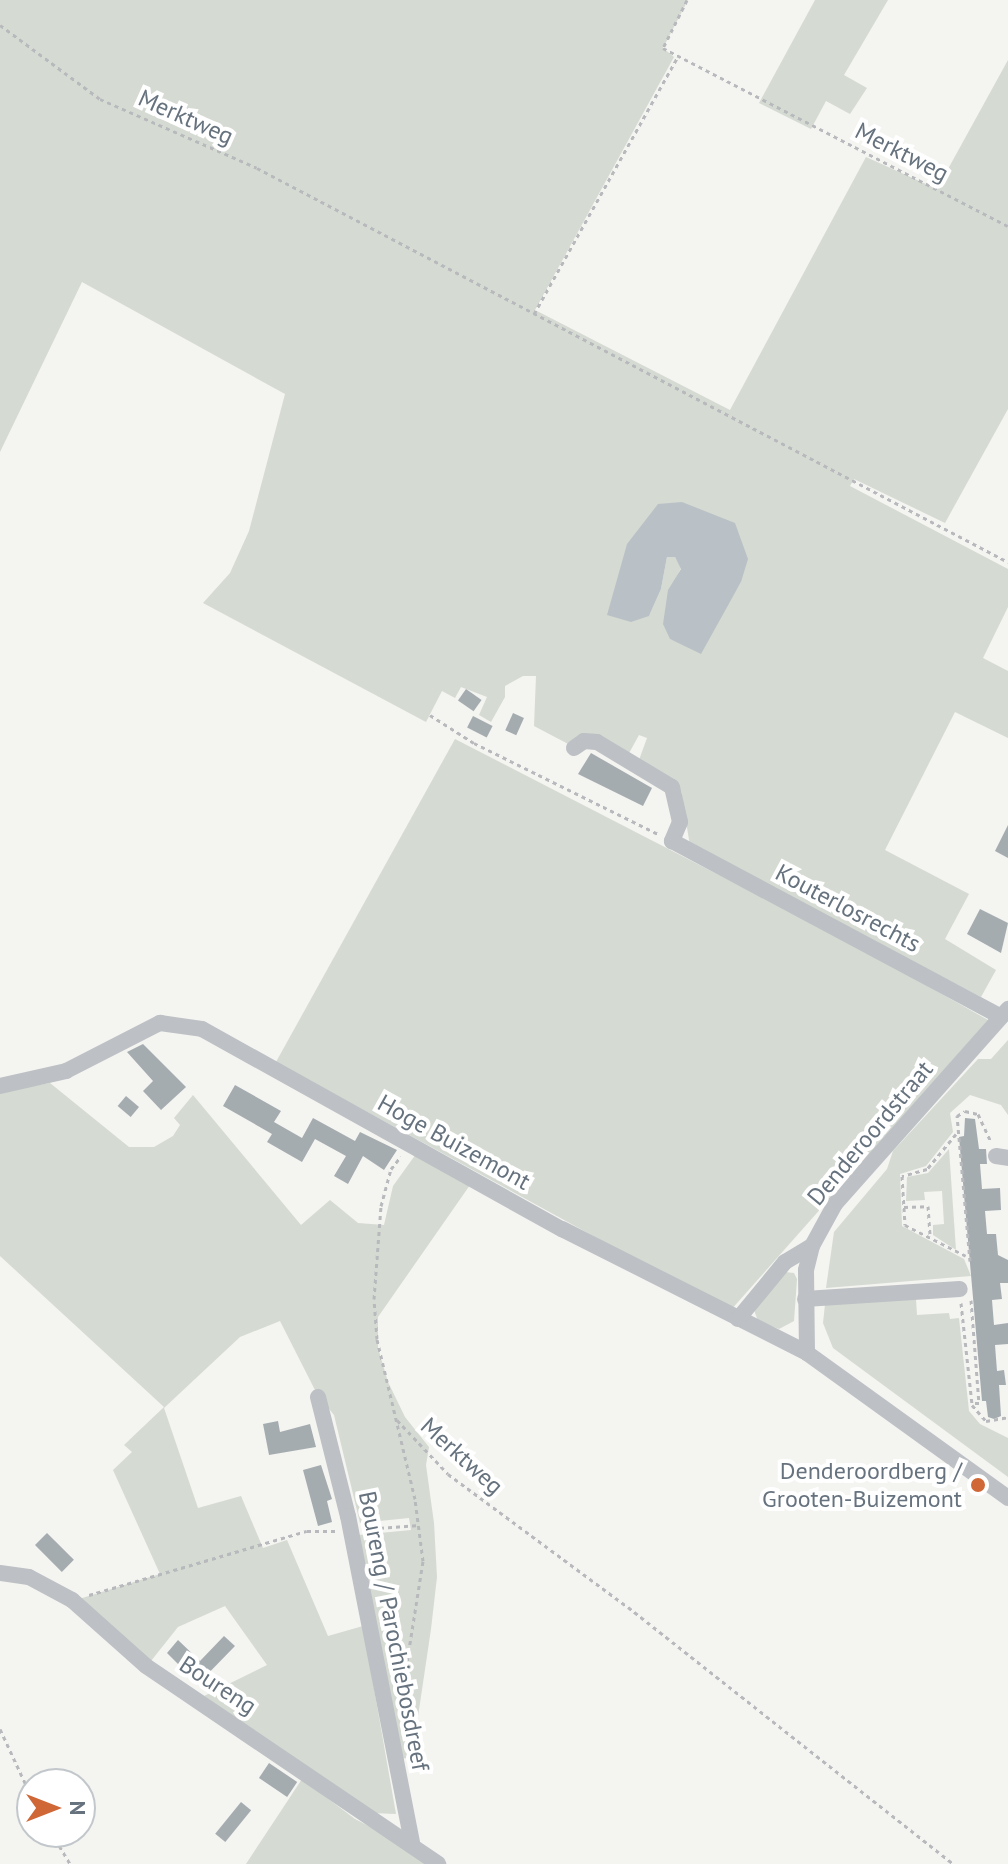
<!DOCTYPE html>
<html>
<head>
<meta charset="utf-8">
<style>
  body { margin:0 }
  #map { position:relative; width:1008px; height:1864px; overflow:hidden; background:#f4f4f1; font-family:"PT Sans",sans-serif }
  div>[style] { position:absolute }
  .green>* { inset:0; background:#d5dad2 }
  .water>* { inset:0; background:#b9c1c6 }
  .building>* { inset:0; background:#a5acb0; transform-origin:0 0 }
  .path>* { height:3px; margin-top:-1.5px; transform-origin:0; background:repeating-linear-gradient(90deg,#b7b9bc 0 4px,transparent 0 8px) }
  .minor>* { height:16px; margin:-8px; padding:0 8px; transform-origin:8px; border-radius:8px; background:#bdc0c4 }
  .dots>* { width:22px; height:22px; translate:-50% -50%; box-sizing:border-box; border:4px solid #fff; border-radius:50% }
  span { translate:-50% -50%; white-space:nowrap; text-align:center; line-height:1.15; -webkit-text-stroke:8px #fff; paint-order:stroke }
  .street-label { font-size:24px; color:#66727e }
  .poi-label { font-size:24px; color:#66727e }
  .right { translate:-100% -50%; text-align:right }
  .north { position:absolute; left:16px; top:1768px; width:80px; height:80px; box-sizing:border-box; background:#fff; border:2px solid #c2c7cb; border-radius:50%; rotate:90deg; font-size:22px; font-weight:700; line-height:32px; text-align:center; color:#66727e }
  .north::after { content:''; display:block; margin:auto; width:28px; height:36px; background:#cf6736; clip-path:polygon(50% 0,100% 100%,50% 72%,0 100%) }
</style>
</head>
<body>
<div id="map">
  <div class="green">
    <i style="clip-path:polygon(evenodd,0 0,688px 0,663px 48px,674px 57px,535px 310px,730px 410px,866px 157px,937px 189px,1008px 60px,1008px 409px,945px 523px,854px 479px,850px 486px,1008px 569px,1008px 607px,983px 658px,1008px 671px,1008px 738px,955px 712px,885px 850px,969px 894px,945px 939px,996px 970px,981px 997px,690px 846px,681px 790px,639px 760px,647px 738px,639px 735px,628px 755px,572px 746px,534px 726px,536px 676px,523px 676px,505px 686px,505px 697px,491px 722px,479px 715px,487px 697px,461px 687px,455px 698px,442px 691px,426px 722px,203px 603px,230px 573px,249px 531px,285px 394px,82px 282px,0 452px,0 0,682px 502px,741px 582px,722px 614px,686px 644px,670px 639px,676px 578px,681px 568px,675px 557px,667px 557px,661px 589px,649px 616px,682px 502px)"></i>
    <i style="clip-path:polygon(815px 0,888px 0,844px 75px,867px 88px,850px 114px,826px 101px,811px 129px,759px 103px)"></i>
    <i style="clip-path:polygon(455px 739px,851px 943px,988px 1020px,730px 1311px,276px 1062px)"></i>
    <i style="clip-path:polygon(1008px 1040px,1008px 1115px,1001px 1105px,970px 1095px,950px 1113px,953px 1132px,926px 1166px,900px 1174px,902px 1226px,964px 1259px,971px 1276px,826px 1288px,834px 1232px,887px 1169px,893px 1151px,978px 1059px,991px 1059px)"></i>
    <i style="clip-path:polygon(50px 1083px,129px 1147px,154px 1147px,173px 1136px,180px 1125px,174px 1118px,193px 1095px,301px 1225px,330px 1200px,358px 1223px,384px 1225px,393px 1186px,416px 1154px,470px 1185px,378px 1317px,378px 1348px,388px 1382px,405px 1417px,429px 1447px,426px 1465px,434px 1523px,437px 1577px,431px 1629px,416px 1730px,407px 1758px,400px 1759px,359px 1535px,411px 1530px,409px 1518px,360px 1523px,334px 1415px,317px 1394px,280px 1321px,240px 1337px,164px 1408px,198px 1508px,241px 1496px,263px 1548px,287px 1540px,328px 1636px,363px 1626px,396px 1814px,371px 1813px,204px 1696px,267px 1665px,225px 1606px,178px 1627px,151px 1661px,79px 1599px,160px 1574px,113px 1470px,132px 1452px,124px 1445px,164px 1407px,0 1256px,0 1092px)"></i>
    <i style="clip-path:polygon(949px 1149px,956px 1250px,933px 1235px,933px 1225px,944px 1224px,942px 1191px,924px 1192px,925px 1200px,906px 1201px,907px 1177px,928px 1173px)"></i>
    <i style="clip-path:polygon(785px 1272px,794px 1273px,797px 1279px,794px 1321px,779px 1329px,758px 1321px,754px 1310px)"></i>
    <i style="clip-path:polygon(916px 1299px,917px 1315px,949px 1313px,950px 1319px,959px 1318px,969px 1411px,980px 1424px,1008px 1438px,1008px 1477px,833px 1348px,823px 1323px,825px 1304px)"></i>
    <i style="clip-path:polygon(302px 1779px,355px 1819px,403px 1844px,425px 1864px,246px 1864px)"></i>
  </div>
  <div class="water">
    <i style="clip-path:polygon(682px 502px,735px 523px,748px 559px,741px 582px,701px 654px,670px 639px,663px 624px,668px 590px,681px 569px,675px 557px,667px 557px,661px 589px,649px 616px,631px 622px,607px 615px,627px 544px,658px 504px)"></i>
  </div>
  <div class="building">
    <i style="left:466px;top:689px;width:19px;height:14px;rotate:35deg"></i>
    <i style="left:513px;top:713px;width:12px;height:19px;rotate:24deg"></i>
    <i style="left:473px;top:716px;width:22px;height:13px;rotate:27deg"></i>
    <i style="clip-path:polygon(591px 753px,652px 788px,643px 806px,578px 774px)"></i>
    <i style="clip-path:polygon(1008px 825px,1008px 858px,995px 851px)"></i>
    <i style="clip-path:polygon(980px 909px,1008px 923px,1001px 953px,967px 934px)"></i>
    <i style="clip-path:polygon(143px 1044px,186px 1087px,161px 1110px,143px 1091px,153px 1081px,127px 1052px)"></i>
    <i style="clip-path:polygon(235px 1085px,281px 1111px,274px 1122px,302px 1138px,313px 1118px,355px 1141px,360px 1132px,397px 1150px,384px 1170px,363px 1156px,348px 1184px,334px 1176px,346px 1156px,315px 1139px,302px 1162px,267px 1142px,272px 1134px,223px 1106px)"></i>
    <i style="left:126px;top:1096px;width:17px;height:13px;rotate:40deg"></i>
    <i style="clip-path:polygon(965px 1118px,975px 1119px,979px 1149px,986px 1149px,987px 1164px,980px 1164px,982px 1189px,1000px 1188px,1001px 1210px,985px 1211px,987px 1234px,996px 1234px,998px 1255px,1008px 1260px,1008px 1283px,1000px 1283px,1002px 1299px,992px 1300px,994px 1325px,1008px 1323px,1008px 1344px,995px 1345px,997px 1371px,1004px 1370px,1006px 1385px,999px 1385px,1001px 1416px,994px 1419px,988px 1417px,986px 1401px,982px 1401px,959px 1137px,964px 1136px)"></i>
    <i style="clip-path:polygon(278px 1421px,280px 1432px,310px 1424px,316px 1447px,269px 1455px,263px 1424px)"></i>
    <i style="clip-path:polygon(321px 1465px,332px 1499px,327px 1501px,332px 1522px,318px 1526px,303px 1470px)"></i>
    <i style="left:47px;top:1533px;width:38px;height:17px;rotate:45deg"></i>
    <i style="clip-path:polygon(224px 1636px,235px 1646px,198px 1684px,167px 1653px,178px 1640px,200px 1661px)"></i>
    <i style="left:269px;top:1763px;width:34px;height:18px;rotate:34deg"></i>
    <i style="left:241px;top:1802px;width:13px;height:41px;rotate:39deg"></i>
  </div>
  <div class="path">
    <i style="left:687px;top:0;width:54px;rotate:116.6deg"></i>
    <i style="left:663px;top:48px;width:388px;rotate:27.3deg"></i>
    <i style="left:0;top:25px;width:124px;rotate:36.5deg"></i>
    <i style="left:100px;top:99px;width:171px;rotate:23.7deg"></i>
    <i style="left:257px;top:168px;width:848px;rotate:27.68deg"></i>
    <i style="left:534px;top:314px;width:295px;rotate:-60.8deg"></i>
    <i style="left:430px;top:715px;width:52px;rotate:32.5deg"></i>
    <i style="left:474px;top:743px;width:205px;rotate:26.3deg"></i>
    <i style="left:956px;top:1134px;width:45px;rotate:129.6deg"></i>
    <i style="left:927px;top:1169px;width:26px;rotate:164deg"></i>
    <i style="left:902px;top:1176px;width:49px;rotate:86.5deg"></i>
    <i style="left:905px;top:1225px;width:68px;rotate:26.9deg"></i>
    <i style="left:904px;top:1207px;width:24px;rotate:-2deg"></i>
    <i style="left:928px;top:1206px;width:30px;rotate:86deg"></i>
    <i style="left:970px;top:1261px;width:146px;rotate:-95.1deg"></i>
    <i style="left:957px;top:1116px;width:9px;rotate:-32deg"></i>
    <i style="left:965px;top:1111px;width:13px;rotate:13deg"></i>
    <i style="left:978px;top:1114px;width:31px;rotate:65deg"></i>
    <i style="left:971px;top:1300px;width:103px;rotate:85.6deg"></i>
    <i style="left:979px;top:1403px;width:7px;rotate:180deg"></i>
    <i style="left:961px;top:1303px;width:103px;rotate:83.8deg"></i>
    <i style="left:972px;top:1405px;width:21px;rotate:49deg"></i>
    <i style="left:986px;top:1421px;width:22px;rotate:-10deg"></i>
    <i style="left:397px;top:1420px;width:74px;rotate:46.6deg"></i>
    <i style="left:448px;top:1474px;width:224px;rotate:36.5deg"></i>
    <i style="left:628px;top:1607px;width:415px;rotate:38.3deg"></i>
    <i style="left:364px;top:1529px;width:56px;rotate:-4.1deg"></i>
    <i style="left:89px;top:1595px;width:227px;rotate:-16.4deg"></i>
    <i style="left:307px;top:1531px;width:30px"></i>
    <i style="left:401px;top:1700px;width:141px;rotate:-81deg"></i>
    <i style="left:423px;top:1561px;width:63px;rotate:-97.4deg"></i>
    <i style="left:415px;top:1499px;width:164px;rotate:-103.4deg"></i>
    <i style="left:377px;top:1339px;width:40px;rotate:-94.3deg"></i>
    <i style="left:374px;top:1299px;width:93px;rotate:-85.7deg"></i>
    <i style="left:381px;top:1206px;width:38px;rotate:-75deg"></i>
    <i style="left:391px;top:1169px;width:16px;rotate:-52deg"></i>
    <i style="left:0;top:1729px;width:76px;rotate:65.1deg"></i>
    <i style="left:51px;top:1832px;width:37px;rotate:59deg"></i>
  </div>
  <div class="minor">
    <i style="left:574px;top:748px;width:12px;rotate:-35deg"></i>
    <i style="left:584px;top:741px;width:13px;rotate:4deg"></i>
    <i style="left:597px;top:742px;width:87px;rotate:31deg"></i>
    <i style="left:672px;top:787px;width:36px;rotate:77deg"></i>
    <i style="left:680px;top:822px;width:21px;rotate:113deg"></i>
    <i style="left:672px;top:841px;width:373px;rotate:28.1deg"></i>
    <i style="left:0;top:1086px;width:68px;rotate:-12.8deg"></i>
    <i style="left:66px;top:1071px;width:106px;rotate:-27.1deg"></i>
    <i style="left:160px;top:1023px;width:42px;rotate:8.1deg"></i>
    <i style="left:202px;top:1029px;width:412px;rotate:29.1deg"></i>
    <i style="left:562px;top:1229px;width:275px;rotate:26.8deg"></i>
    <i style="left:807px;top:1353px;width:248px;rotate:35.8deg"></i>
    <i style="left:996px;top:1156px;width:12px;rotate:9deg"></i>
    <i style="left:805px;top:1299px;width:155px;rotate:-3.7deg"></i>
    <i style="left:738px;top:1319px;width:74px;rotate:-50.5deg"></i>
    <i style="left:785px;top:1262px;width:31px;rotate:-31deg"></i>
    <i style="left:807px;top:1353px;width:83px;rotate:-90.7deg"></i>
    <i style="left:806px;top:1270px;width:25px;rotate:-76deg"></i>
    <i style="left:812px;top:1246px;width:48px;rotate:-61.3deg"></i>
    <i style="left:835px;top:1204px;width:261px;rotate:-48.4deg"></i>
    <i style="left:318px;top:1397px;width:123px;rotate:75.9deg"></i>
    <i style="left:348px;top:1516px;width:332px;rotate:78.9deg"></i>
    <i style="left:0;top:1573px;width:29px;rotate:8deg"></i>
    <i style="left:29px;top:1577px;width:49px;rotate:28.1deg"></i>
    <i style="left:72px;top:1600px;width:99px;rotate:41.7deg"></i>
    <i style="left:146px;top:1666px;width:353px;rotate:34.1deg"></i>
  </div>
  <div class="dots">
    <i style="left:978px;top:1485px;background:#cf6736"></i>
  </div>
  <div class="street-label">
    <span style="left:186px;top:117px;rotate:24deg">Merktweg</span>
    <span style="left:902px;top:152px;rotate:27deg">Merktweg</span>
    <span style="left:848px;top:908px;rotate:28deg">Kouterlosrechts</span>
    <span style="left:870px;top:1133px;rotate:-50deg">Denderoordstraat</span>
    <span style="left:454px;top:1142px;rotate:29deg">Hoge Buizemont</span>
    <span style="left:462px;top:1456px;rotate:42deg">Merktweg</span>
    <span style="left:394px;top:1631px;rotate:79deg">Boureng / Parochiebosdreef</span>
    <span style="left:218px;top:1685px;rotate:33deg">Boureng</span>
  </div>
  <div class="poi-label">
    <span class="right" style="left:962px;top:1485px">Denderoordberg /<br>Grooten-Buizemont</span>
  </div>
  <div class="north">N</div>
</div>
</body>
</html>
